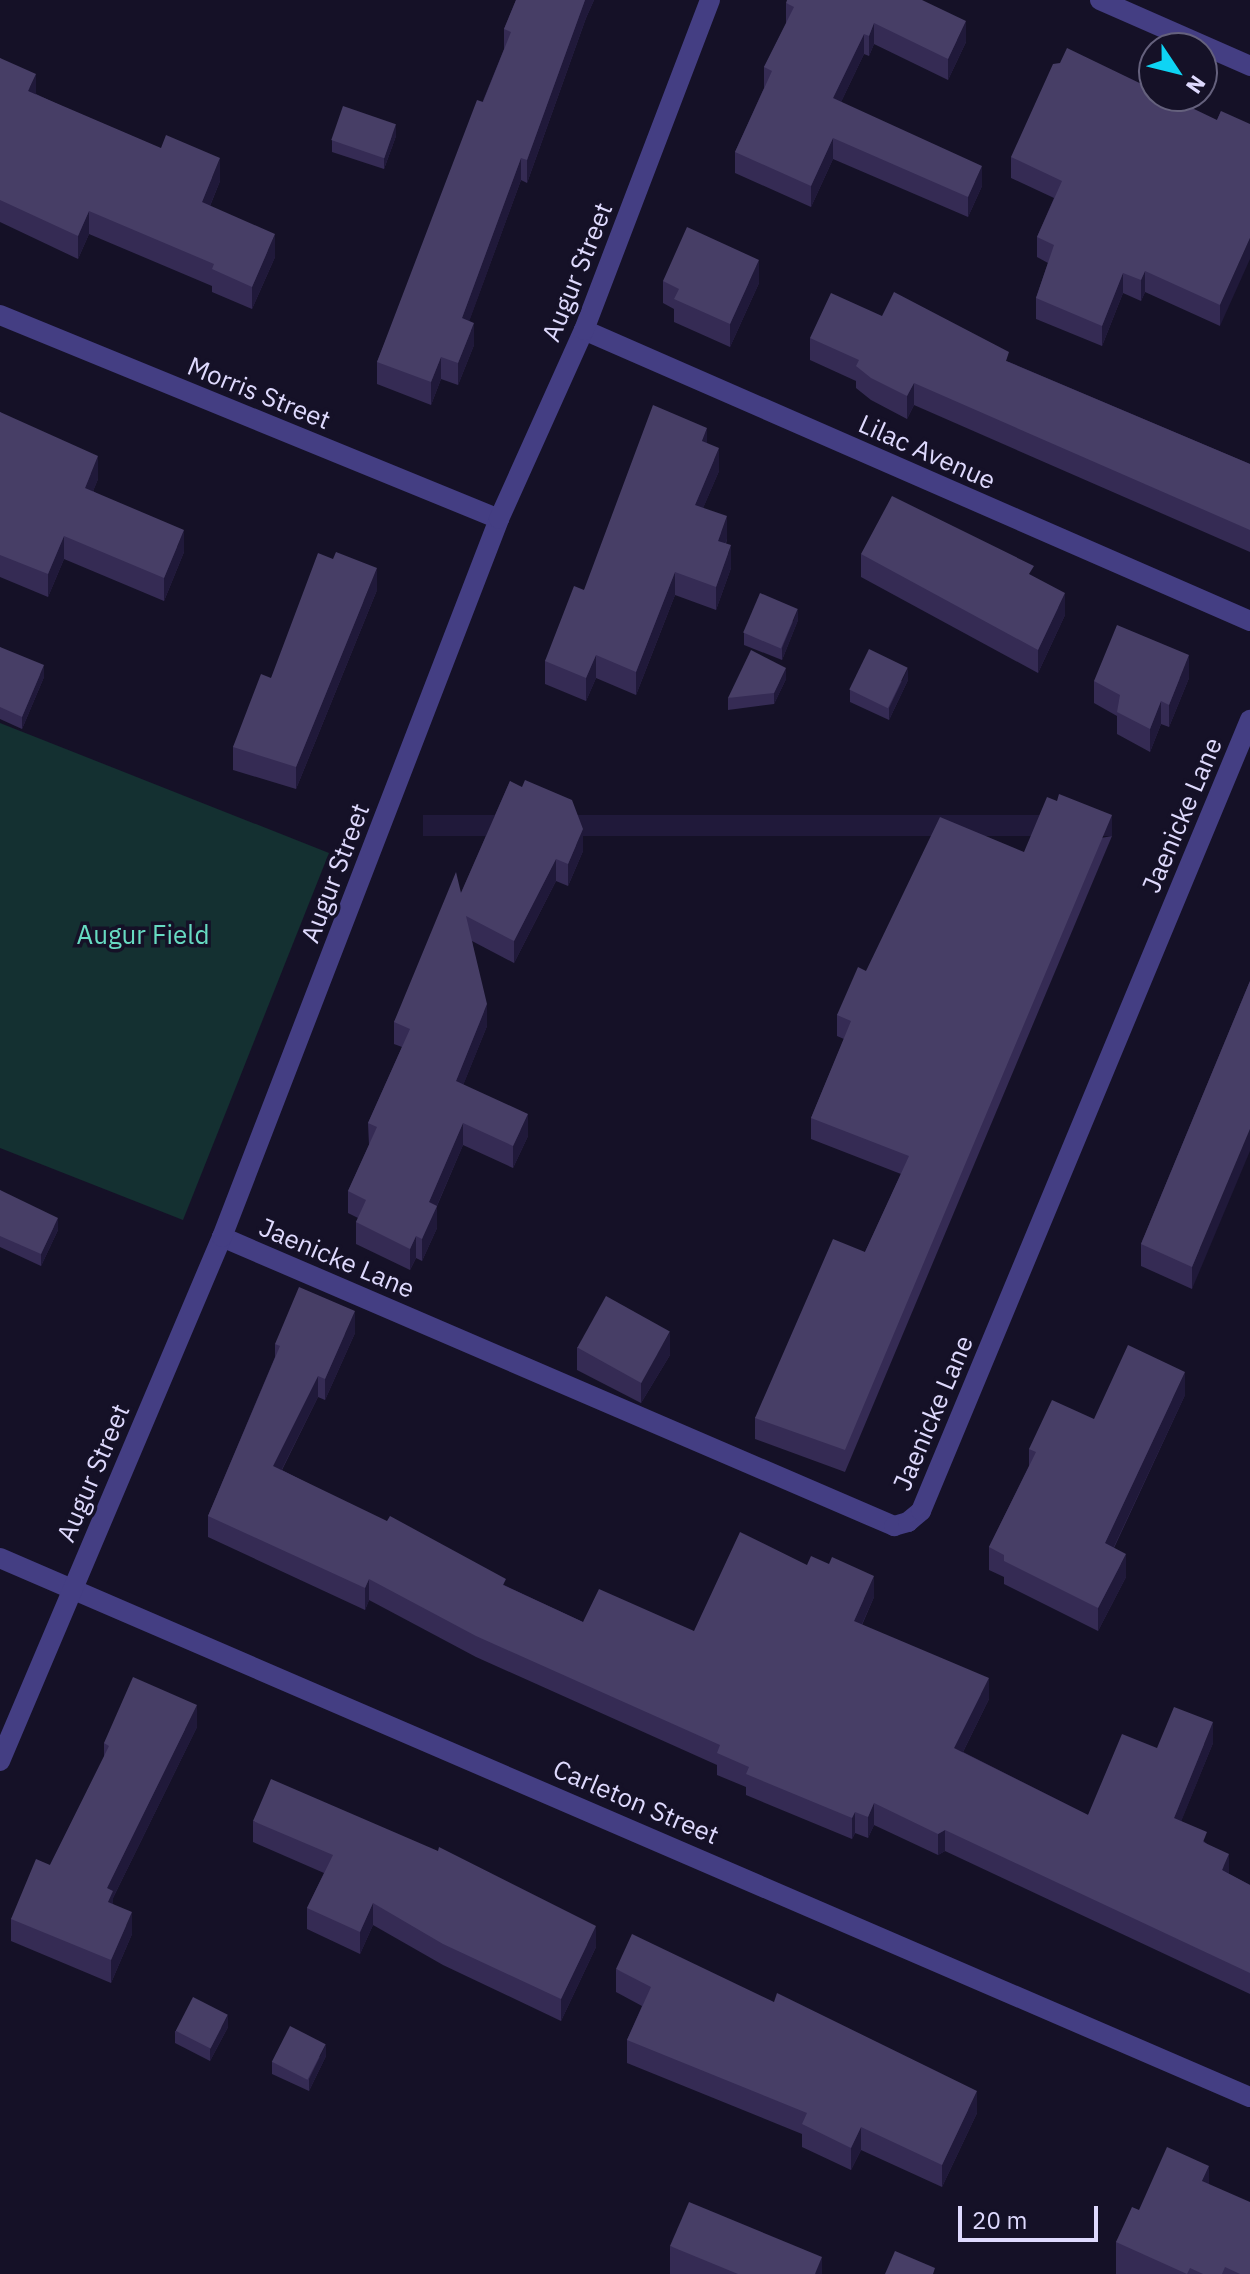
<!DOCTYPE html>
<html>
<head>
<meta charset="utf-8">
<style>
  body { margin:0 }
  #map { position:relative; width:1250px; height:2274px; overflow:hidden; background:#151127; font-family:"IBM Plex Sans",sans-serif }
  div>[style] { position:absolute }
  .green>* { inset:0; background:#143031 }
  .street>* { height:20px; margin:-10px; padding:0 10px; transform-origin:10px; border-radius:10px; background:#443e83 }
  .wall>* { inset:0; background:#352b54 }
  .shaded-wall>* { inset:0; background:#20193a; transform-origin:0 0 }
  .building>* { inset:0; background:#473e66; transform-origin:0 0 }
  span { translate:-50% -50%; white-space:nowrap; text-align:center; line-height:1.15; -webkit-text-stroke:7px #151127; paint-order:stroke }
  .street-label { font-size:26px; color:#ded9fd }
  .park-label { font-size:26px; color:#67dbc2 }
  .north { position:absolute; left:1138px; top:32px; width:80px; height:80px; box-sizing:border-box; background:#151127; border:2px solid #65617d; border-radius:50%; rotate:125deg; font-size:22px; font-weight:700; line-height:32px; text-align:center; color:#ded9fd }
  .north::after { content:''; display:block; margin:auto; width:28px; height:36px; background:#0ed4f4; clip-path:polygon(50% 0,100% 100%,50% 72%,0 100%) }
  .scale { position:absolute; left:958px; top:2206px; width:140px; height:36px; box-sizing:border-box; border:4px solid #ded9fd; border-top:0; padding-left:10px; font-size:24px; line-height:28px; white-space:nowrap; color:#ded9fd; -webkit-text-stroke:6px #151127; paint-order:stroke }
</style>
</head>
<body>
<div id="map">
  <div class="green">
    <i style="clip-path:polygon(0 723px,329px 853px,183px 1220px,0 1148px)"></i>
  </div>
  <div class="street">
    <i style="left:1100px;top:0;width:164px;rotate:23.7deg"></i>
    <i style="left:0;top:315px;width:539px;rotate:22.24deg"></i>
    <i style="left:584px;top:330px;width:727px;rotate:23.6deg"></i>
    <i style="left:222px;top:1237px;width:732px;rotate:23.27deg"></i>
    <i style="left:894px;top:1526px;width:15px;rotate:-16deg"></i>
    <i style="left:908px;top:1522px;width:17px;rotate:-40deg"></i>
    <i style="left:921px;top:1511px;width:857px;rotate:-67.42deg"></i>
    <i style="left:0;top:1558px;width:1361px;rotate:23.33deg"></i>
    <i style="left:0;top:1761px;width:569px;rotate:-67.04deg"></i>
    <i style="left:222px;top:1237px;width:770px;rotate:-68.9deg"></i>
    <i style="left:499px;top:519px;width:207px;rotate:-65.8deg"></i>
    <i style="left:584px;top:330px;width:353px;rotate:-69.1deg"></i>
  </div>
  <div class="wall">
    <i style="clip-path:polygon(516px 0,594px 0,586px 18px,527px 183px,521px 180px,469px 321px,474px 345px,458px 385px,441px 379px,431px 405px,377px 384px,377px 362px,504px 49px,504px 29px)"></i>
    <i style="clip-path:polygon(786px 3px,966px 42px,948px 80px,874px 44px,869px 56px,864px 54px,841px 102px,982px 186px,968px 217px,833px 159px,811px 207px,735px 173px,735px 152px,764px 88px,764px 67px,786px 24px)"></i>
    <i style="clip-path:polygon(0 58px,36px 94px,220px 181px,210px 206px,275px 257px,252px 309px,212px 292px,212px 286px,89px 234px,78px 259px,0 222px)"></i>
    <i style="clip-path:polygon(1221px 111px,1220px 326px,1145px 292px,1141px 301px,1123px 293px,1102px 346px,1036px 319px,1036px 298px,1048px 263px,1037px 257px,1037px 237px,1054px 198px,1011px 178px,1011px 157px,1217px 120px)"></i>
    <i style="clip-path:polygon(396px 136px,384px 169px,332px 152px,332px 140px)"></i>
    <i style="clip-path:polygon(663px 281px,759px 283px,730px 347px,674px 322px,674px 309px,663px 303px)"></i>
    <i style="clip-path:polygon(882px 316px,1009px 362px,1250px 464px,1250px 552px,914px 405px,907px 419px,871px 400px,856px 388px,856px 381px,810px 360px,810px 338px)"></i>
    <i style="clip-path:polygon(0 412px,98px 479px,93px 491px,184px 552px,164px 601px,64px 559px,48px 597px,0 577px)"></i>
    <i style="clip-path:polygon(707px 443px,719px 471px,703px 508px,727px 539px,726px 544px,731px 568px,716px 610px,675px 595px,636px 695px,596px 678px,586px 701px,545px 684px,545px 661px,584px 590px)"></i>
    <i style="clip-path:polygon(861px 554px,1034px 577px,1065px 615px,1038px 673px,861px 577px)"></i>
    <i style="clip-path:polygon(377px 590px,296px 789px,233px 770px,233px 747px,271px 678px)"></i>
    <i style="clip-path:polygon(798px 620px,782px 660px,744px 645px,744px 633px)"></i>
    <i style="clip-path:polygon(0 647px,44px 677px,22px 729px,0 719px)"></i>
    <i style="clip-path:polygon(1189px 678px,1169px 727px,1161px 724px,1150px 752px,1117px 734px,1117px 716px,1094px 703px,1094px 681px)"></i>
    <i style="clip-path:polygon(786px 679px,774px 704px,728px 710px,728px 698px)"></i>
    <i style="clip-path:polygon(908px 680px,889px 720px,850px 702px,850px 690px)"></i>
    <i style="clip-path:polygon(510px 781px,583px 851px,568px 886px,556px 881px,514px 963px,472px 941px,487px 1026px,463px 1085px,528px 1136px,513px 1168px,463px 1145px,437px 1206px,437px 1228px,422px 1261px,416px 1258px,410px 1270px,356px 1244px,356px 1222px,358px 1218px,348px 1213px,348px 1191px,369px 1145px,368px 1123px,402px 1047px,394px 1044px,394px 1022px,461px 893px)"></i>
    <i style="clip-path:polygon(1112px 836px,845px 1472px,755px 1439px,755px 1418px,865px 1252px,901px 1174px,811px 1139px,811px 1118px,844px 1039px,837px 1036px,837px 1015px,866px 971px,1024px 852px)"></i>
    <i style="clip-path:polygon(1250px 981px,1192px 1289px,1141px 1266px,1141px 1244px)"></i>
    <i style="clip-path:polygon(0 1190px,58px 1230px,41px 1266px,0 1247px)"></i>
    <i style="clip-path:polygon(355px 1333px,325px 1400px,318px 1397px,282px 1470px,506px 1586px,583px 1622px,694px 1631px,874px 1597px,862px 1625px,989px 1699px,963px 1752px,1088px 1815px,1157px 1748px,1213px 1743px,1181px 1821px,1207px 1844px,1229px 1874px,1250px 1885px,1250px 1994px,945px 1851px,938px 1855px,874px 1825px,868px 1838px,855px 1833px,852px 1839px,746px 1795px,746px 1787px,717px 1775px,717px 1765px,476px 1657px,369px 1600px,365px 1610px,208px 1537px,208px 1516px,275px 1357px,275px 1344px)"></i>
    <i style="clip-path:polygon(577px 1347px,670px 1355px,641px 1403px,577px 1370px)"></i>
    <i style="clip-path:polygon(1185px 1395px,1114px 1548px,1126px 1577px,1098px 1631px,1004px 1584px,1004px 1577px,989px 1570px,989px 1547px,1029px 1466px,1029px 1449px)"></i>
    <i style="clip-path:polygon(197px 1727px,113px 1898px,113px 1904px,132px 1934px,111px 1983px,11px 1941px,11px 1919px,50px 1865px,104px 1758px,104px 1743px)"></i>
    <i style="clip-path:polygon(253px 1821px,596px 1947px,561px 2021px,443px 1965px,373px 1925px,360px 1954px,307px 1929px,307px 1908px,324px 1873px,253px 1842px)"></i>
    <i style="clip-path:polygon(616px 1969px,977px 2113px,942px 2187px,861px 2150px,851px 2170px,802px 2147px,802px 2134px,627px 2063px,627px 2040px,642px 2006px,616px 1992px)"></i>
    <i style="clip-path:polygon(228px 2027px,210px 2061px,175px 2043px,175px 2031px)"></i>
    <i style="clip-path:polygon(326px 2056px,309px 2091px,272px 2074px,272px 2062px)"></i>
    <i style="clip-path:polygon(1209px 2184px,1250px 2274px,1116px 2274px,1116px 2242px,1139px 2210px)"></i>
    <i style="clip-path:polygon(670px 2246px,822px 2274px,670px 2274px)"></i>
  </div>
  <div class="shaded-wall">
    <i style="clip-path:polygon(585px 0,594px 0,586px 18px,527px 183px,527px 160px)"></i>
    <i style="clip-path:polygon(966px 21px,966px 42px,948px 80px,948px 59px)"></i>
    <i style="clip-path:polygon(874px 23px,874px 44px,869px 56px,869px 36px)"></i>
    <i style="clip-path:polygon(864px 34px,864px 54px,833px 119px,833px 98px)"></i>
    <i style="clip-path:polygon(36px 74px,36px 97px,28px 91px)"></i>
    <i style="clip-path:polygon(396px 124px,396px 136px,384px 169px,384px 158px)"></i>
    <i style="clip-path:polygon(833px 138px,833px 159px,811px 207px,811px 186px)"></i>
    <i style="clip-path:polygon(220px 158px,220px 181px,202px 225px,202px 202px)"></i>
    <i style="clip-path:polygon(521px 158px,521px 180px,462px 341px,462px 318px)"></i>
    <i style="clip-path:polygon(982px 166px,982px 186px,968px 217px,968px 197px)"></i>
    <i style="clip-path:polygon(89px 211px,89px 234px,78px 259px,78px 236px)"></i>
    <i style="clip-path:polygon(275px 234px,275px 257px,252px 309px,252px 287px)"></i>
    <i style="clip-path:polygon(1250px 238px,1250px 259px,1220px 326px,1220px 305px)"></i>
    <i style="clip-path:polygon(759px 260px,759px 283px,730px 347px,730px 324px)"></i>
    <i style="clip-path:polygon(1145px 271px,1145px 292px,1141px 301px,1141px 280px)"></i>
    <i style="clip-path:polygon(1123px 273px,1123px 293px,1102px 346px,1102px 326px)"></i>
    <i style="clip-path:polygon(474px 323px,474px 345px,458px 385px,458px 363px)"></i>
    <i style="clip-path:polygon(441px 357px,441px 379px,431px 405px,431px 382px)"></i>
    <i style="clip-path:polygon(914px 383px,914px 405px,907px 419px,907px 396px)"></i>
    <i style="clip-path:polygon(707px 428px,707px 450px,702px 441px)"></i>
    <i style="clip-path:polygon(719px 448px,719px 471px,695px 527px,695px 505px)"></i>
    <i style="clip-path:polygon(98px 456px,98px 479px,85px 511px,85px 488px)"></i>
    <i style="clip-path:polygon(727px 516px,727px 539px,718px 563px,718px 541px)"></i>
    <i style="clip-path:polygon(184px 530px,184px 552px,164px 601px,164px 578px)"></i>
    <i style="clip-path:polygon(64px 536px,64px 559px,48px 597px,48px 574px)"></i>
    <i style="clip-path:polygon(731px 545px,731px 568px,716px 610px,716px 587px)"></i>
    <i style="clip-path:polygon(377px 568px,377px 590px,296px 789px,296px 767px)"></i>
    <i style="clip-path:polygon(675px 572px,675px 595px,636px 695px,636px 672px)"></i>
    <i style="clip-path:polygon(1065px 593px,1065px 615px,1038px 673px,1038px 650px)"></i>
    <i style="clip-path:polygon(798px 609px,798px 620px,782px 660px,782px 648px)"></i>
    <i style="clip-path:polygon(596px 655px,596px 678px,586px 701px,586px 678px)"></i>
    <i style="clip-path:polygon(1189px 655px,1189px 678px,1169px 727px,1169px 705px)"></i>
    <i style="clip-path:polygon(44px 665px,44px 677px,22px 729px,22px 717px)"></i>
    <i style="clip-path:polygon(786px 668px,786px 679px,774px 704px,774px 693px)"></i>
    <i style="clip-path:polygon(908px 668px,908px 680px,889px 720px,889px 708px)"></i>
    <i style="clip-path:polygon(1161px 701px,1161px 724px,1150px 752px,1150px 729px)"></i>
    <i style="left:1112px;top:815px;width:21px;height:689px;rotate:90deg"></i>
    <i style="clip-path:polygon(583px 829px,583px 851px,568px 886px,568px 864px)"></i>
    <i style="clip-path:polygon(556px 859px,556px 881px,514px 963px,514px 941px)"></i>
    <i style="clip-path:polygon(487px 1004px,487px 1026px,456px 1103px,456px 1081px)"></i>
    <i style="clip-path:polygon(528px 1114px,528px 1136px,513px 1168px,513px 1146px)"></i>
    <i style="clip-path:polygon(463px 1123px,463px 1145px,432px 1217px,437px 1206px,437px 1228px,422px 1261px,422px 1239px,429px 1202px)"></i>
    <i style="clip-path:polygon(1250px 1129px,1250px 1151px,1192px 1289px,1192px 1267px)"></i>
    <i style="clip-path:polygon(58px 1218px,58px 1230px,41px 1266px,41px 1254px)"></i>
    <i style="clip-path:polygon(416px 1236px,416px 1258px,410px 1270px,410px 1249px)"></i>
    <i style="clip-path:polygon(355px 1311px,355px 1333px,325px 1400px,325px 1379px)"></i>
    <i style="clip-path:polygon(670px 1332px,670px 1355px,641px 1403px,641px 1381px)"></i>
    <i style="clip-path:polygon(1185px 1372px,1185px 1395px,1105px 1566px,1105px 1543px)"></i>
    <i style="clip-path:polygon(318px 1376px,318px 1397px,273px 1487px,273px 1466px)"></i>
    <i style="clip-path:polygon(1126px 1554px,1126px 1577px,1098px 1631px,1098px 1608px)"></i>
    <i style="clip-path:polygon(874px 1576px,874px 1597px,854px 1642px,854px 1621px)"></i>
    <i style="clip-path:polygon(369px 1579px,369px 1600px,365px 1610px,365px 1588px)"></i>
    <i style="clip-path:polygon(989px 1678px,989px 1699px,954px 1770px,954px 1748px)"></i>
    <i style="clip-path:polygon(197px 1705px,197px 1727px,113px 1898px,113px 1913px,108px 1924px,107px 1888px)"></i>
    <i style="clip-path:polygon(1213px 1722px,1213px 1743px,1174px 1839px,1174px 1818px)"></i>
    <i style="clip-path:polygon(874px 1803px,874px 1825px,868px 1838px,868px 1817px)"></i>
    <i style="clip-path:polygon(855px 1812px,855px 1833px,852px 1839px,852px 1818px)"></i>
    <i style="clip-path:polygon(945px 1830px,945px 1851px,938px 1855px,938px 1834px)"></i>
    <i style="clip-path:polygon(1229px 1854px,1229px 1875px,1222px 1870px)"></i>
    <i style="clip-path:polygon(373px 1903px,373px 1925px,360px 1954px,360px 1932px)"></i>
    <i style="clip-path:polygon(132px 1912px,132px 1934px,111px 1983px,111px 1960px)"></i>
    <i style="clip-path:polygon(596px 1926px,596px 1947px,561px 2021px,561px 1999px)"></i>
    <i style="clip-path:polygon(228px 2015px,228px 2027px,210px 2061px,210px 2049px)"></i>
    <i style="clip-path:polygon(326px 2044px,326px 2056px,309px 2091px,309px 2079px)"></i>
    <i style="clip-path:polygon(977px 2091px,977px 2113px,942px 2187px,942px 2165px)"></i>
    <i style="clip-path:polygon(861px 2127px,861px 2150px,851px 2170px,851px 2148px)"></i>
    <i style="clip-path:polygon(1209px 2166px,1209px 2198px,1202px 2181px)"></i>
    <i style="clip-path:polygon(822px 2257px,822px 2274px,815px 2274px)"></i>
  </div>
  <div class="building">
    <i style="clip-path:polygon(516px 0,585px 0,527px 160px,521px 158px,462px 318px,474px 323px,458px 363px,441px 357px,431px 382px,377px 362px,477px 100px,483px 102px,511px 32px,504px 29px)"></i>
    <i style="clip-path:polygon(787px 0,922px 0,966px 21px,948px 59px,874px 23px,869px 36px,864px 34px,833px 98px,982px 166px,968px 197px,833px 138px,811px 186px,735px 152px,772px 71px,764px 67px,794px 7px,786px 3px)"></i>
    <i style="clip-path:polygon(1067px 48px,1154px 90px,1154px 96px,1167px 96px,1217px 120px,1221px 111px,1250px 124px,1250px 238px,1220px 305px,1145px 271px,1141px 280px,1123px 273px,1102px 326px,1036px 298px,1054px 245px,1037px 237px,1062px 181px,1011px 157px,1053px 64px,1060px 63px)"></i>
    <i style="clip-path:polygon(0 58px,36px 74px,28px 91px,161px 148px,166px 135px,220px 158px,202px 202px,275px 234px,252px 287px,212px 269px,214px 264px,89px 211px,78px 236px,0 200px)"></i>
    <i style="left:343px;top:106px;width:56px;height:36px;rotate:19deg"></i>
    <i style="clip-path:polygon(687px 227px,759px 260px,730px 324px,674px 299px,679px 289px,663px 281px)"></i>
    <i style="clip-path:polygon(894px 292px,1009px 352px,1006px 361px,1250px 464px,1250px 530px,914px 383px,907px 396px,871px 378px,856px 366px,859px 360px,810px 338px,831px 293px,882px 316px)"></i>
    <i style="clip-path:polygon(653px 405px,707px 428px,702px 441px,719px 448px,695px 505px,727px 516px,718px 541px,731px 545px,716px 587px,675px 572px,636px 672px,596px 655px,586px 678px,545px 661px,574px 586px,584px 590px)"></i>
    <i style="clip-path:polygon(0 412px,98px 456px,85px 488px,184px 530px,164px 578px,64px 536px,48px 574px,0 555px)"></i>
    <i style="clip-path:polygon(892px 496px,1034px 566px,1029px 574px,1065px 593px,1038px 650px,861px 554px)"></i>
    <i style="clip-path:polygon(336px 552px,377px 568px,296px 767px,233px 747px,261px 674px,271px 678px,318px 553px,333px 559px)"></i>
    <i style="left:760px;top:593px;width:41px;height:43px;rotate:23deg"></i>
    <i style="clip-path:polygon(1117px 625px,1189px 655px,1169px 705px,1161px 701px,1150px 729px,1117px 712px,1120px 695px,1094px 681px)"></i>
    <i style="clip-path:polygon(0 647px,44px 665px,22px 717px,0 707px)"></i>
    <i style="left:869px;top:649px;width:43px;height:45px;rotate:26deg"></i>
    <i style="clip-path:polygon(751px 650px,786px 668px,774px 693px,728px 698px)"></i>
    <i style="clip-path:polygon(525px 780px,572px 800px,583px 829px,568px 864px,556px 859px,514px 941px,466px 916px,487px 1004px,456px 1081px,528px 1114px,513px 1146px,463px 1123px,429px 1202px,437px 1206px,422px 1239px,416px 1236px,410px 1249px,356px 1222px,366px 1200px,348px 1191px,377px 1127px,368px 1123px,410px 1029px,394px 1022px,456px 872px,461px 893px,510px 781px,522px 787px)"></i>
    <i style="clip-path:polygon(1059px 794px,1112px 815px,845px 1450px,755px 1418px,833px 1239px,865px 1252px,909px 1156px,811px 1118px,851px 1021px,837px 1015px,858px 967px,866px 971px,940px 817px,1024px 852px,1047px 797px,1057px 801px)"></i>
    <i style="clip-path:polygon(1250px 981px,1250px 1129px,1192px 1267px,1141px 1244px)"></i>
    <i style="clip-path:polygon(0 1190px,58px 1218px,41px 1254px,0 1236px)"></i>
    <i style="clip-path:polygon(299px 1287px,355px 1311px,325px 1379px,318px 1376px,273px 1466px,387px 1521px,390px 1516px,506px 1579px,503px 1585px,583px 1622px,599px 1589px,694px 1631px,740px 1532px,807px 1565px,811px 1556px,829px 1564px,832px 1557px,874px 1576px,854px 1621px,989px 1678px,954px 1748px,1088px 1815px,1122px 1734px,1157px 1748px,1174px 1707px,1213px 1722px,1174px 1818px,1207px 1832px,1203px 1842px,1229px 1854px,1222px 1870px,1250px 1885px,1250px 1973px,945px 1830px,938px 1834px,874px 1803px,868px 1817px,855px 1812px,852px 1818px,746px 1774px,749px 1767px,717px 1753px,720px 1745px,476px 1636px,369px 1579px,365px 1588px,208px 1516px,280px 1346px,275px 1344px)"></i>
    <i style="left:606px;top:1296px;width:73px;height:59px;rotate:29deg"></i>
    <i style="clip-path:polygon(1128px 1345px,1185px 1372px,1105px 1543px,1126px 1554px,1098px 1608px,1004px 1561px,1004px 1555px,989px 1547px,1036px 1452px,1029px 1449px,1052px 1400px,1094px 1419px)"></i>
    <i style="clip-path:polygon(133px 1677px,197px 1705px,107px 1888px,113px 1891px,108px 1902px,132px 1912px,111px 1960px,11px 1919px,36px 1859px,50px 1865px,109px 1746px,104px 1743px)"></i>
    <i style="clip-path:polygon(271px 1779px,438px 1851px,439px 1847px,596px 1926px,561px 1999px,443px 1944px,373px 1903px,360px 1932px,307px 1908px,333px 1855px,253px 1821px)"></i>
    <i style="clip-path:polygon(632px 1934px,774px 2002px,777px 1993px,977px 2091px,942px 2165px,861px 2127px,851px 2148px,802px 2124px,807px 2113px,627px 2040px,651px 1987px,616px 1969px)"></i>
    <i style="left:193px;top:1997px;width:39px;height:38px;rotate:27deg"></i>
    <i style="left:290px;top:2026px;width:40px;height:40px;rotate:27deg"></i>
    <i style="clip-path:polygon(1167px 2147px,1209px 2166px,1202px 2181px,1250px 2202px,1250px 2274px,1240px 2274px,1225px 2267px,1222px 2274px,1203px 2274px,1190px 2268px,1187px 2274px,1116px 2242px,1132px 2207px,1139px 2210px)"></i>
    <i style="clip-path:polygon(689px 2202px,822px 2257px,815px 2274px,738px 2274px,670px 2246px)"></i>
    <i style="clip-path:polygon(895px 2251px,935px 2268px,933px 2274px,885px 2274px)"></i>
  </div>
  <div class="street-label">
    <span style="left:577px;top:272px;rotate:-68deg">Augur Street</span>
    <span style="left:259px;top:393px;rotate:22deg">Morris Street</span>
    <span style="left:927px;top:452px;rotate:24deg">Lilac Avenue</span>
    <span style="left:1182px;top:815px;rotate:-67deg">Jaenicke Lane</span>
    <span style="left:335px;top:873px;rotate:-69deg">Augur Street</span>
    <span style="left:337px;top:1258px;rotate:23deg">Jaenicke Lane</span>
    <span style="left:933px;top:1413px;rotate:-67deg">Jaenicke Lane</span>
    <span style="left:93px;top:1473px;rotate:-67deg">Augur Street</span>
    <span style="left:636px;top:1802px;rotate:23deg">Carleton Street</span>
  </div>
  <div class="park-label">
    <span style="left:143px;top:935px">Augur Field</span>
  </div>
  <div class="north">N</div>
  <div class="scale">20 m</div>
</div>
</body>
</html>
